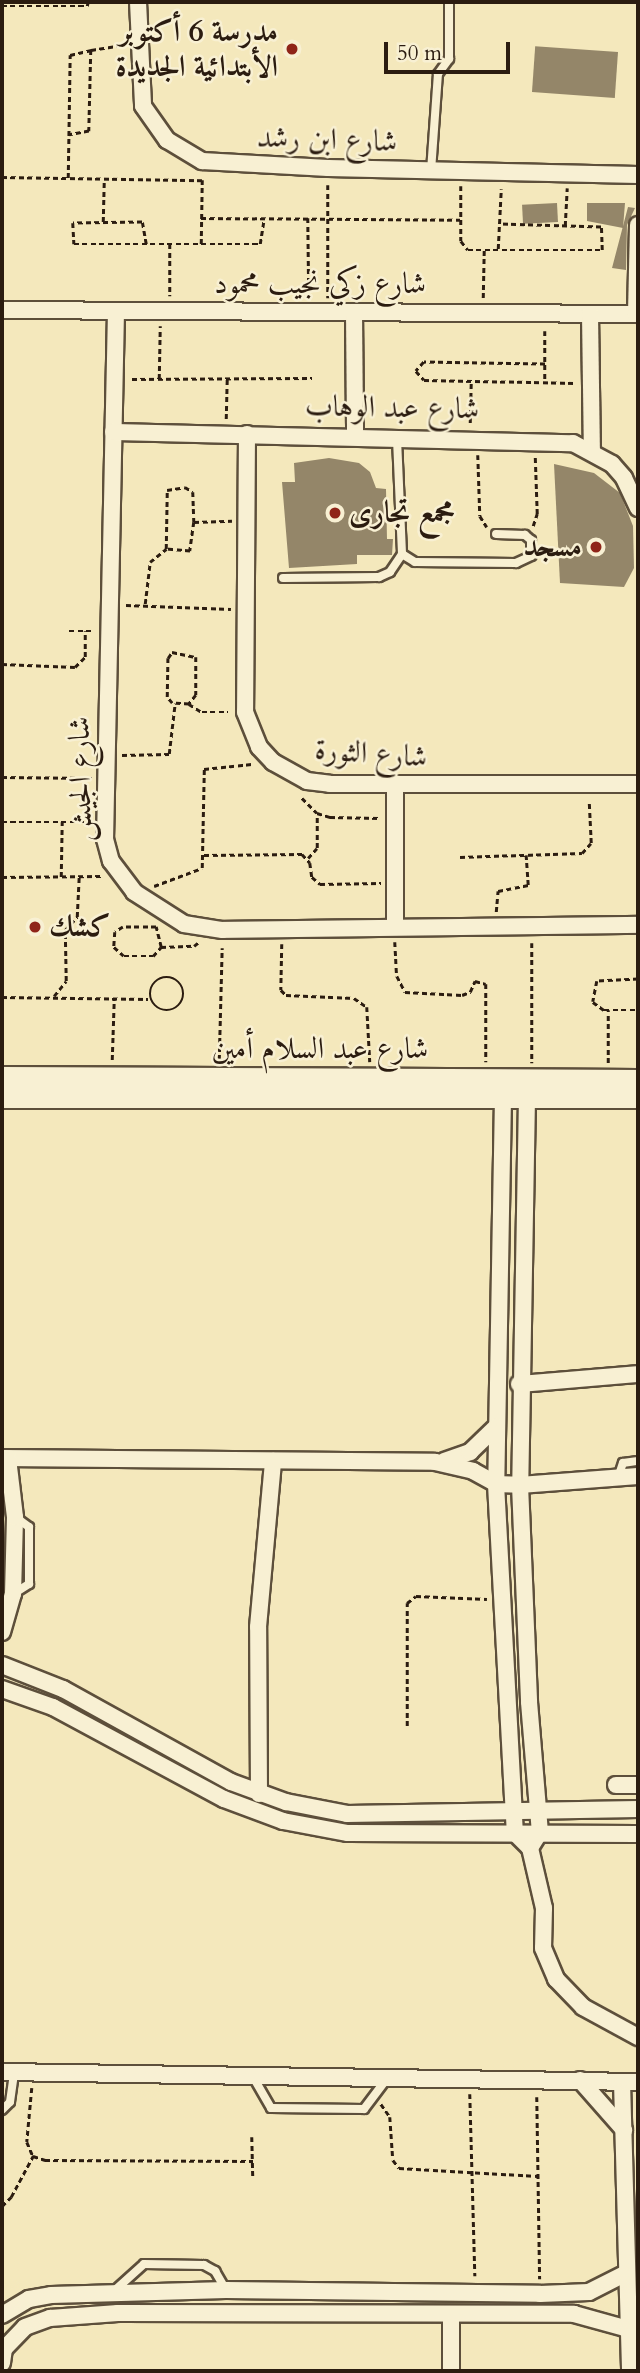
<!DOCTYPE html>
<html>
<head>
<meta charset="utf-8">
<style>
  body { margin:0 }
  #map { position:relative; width:640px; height:2373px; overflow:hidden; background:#f4e8bc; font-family:Cardo,Amiri,serif }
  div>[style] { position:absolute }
  .building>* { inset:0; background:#948669; transform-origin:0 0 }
  .path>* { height:2.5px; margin-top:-1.25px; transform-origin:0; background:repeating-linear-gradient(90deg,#2b1c10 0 5px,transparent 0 8.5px) }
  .path>.ring { margin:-1.25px; padding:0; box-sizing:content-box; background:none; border:2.5px solid #2b1c10; border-radius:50% }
  .roads { filter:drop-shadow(2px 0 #5d4f3b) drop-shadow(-2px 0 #5d4f3b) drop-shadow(0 2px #5d4f3b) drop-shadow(0 -2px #5d4f3b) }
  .service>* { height:8px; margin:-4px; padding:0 4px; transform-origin:4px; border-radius:4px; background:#f8f0d3 }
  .minor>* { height:16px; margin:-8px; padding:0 8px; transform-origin:8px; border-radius:8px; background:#f8f0d3 }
  .tertiary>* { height:21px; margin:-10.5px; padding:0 10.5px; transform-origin:10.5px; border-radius:10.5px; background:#f8f0d3 }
  .dots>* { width:19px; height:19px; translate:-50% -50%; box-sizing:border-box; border:4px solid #f8f0d3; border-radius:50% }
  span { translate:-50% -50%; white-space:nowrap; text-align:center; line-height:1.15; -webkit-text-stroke:5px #f8f0d3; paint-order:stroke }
  .poi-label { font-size:30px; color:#2b1c10; font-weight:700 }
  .right { translate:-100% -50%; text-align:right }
  .left { translate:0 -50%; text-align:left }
  .street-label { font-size:30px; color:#2b1c10 }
  .frame { position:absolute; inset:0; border:4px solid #2b1c10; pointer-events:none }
  .scale { position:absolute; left:384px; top:42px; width:126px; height:32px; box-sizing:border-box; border:4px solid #2b1c10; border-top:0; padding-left:9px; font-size:21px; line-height:24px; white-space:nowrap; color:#2b1c10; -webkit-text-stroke:5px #f8f0d3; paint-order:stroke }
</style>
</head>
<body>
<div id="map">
  <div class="building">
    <i style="left:618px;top:52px;width:46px;height:83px;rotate:94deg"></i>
    <i style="left:557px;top:203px;width:19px;height:35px;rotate:87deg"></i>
    <i style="clip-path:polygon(587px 203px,625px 203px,623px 228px,587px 221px)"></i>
    <i style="clip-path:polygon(628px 207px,635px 208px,627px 225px,626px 270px,612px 268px)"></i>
    <i style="clip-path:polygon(329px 458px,359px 463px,370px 472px,376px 488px,386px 489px,387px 539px,393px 539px,392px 555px,357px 555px,357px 564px,289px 568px,282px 482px,295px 482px,294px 463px)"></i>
    <i style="clip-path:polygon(554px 464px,594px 473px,620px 493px,633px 526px,634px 568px,624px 587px,560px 583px)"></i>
  </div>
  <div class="path">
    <i style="left:2px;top:6px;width:85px"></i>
    <i style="left:87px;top:6px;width:4px;rotate:-76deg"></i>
    <i style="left:91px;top:50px;width:32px;rotate:-9deg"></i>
    <i style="left:2px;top:177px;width:200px;rotate:0.9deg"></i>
    <i style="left:68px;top:178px;width:123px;rotate:-89.1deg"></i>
    <i style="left:70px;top:55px;width:22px;rotate:-13deg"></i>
    <i style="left:91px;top:50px;width:81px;rotate:91.4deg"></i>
    <i style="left:89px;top:131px;width:20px;rotate:169deg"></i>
    <i style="left:328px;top:185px;width:113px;rotate:90deg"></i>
    <i style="left:461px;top:186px;width:55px;rotate:90deg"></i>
    <i style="left:461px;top:241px;width:11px;rotate:52deg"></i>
    <i style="left:468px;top:250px;width:134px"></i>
    <i style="left:602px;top:250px;width:23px;rotate:-92deg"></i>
    <i style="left:601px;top:227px;width:102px;rotate:-178.3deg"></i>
    <i style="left:201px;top:218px;width:259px;rotate:0.4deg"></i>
    <i style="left:308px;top:218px;width:80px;rotate:89.3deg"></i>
    <i style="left:103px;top:222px;width:42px;rotate:-88.6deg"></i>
    <i style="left:565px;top:226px;width:38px;rotate:-87deg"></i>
    <i style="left:146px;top:244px;width:22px;rotate:-100deg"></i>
    <i style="left:142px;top:222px;width:69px;rotate:179.2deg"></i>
    <i style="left:73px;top:223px;width:21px;rotate:87deg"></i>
    <i style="left:74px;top:244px;width:186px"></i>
    <i style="left:260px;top:244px;width:26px;rotate:-81deg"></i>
    <i style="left:170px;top:244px;width:52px;rotate:90deg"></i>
    <i style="left:201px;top:244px;width:64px;rotate:-89.1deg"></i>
    <i style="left:498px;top:249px;width:60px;rotate:-87.1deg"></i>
    <i style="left:483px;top:298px;width:48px;rotate:-88.8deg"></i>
    <i style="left:545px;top:331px;width:51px;rotate:90deg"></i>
    <i style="left:545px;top:364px;width:121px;rotate:-179.1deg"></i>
    <i style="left:424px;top:362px;width:12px;rotate:132deg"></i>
    <i style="left:416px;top:371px;width:12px;rotate:48deg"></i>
    <i style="left:424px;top:380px;width:150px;rotate:1.1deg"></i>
    <i style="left:132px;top:379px;width:180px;rotate:-0.3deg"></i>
    <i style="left:159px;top:379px;width:53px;rotate:-88.9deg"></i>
    <i style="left:226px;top:419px;width:41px;rotate:-88.6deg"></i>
    <i style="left:470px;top:423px;width:42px;rotate:-88.6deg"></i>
    <i style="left:478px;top:455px;width:61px;rotate:88.1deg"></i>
    <i style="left:480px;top:516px;width:13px;rotate:58deg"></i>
    <i style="left:194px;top:522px;width:29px;rotate:98deg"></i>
    <i style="left:190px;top:551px;width:24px;rotate:-175deg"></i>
    <i style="left:166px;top:549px;width:59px;rotate:-89deg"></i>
    <i style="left:167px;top:490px;width:18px;rotate:-9deg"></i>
    <i style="left:185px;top:487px;width:9px;rotate:32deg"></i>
    <i style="left:193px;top:492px;width:30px;rotate:88deg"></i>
    <i style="left:194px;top:522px;width:38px;rotate:-2deg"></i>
    <i style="left:533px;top:526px;width:13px;rotate:-72deg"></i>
    <i style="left:537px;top:514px;width:57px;rotate:-92deg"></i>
    <i style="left:145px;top:604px;width:42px;rotate:-83.2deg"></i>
    <i style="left:150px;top:562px;width:21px;rotate:-39deg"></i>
    <i style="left:126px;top:605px;width:105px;rotate:2.2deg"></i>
    <i style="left:69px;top:631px;width:24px"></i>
    <i style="left:172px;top:652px;width:25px;rotate:12deg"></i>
    <i style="left:196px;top:657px;width:38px;rotate:90deg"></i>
    <i style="left:196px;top:695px;width:11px;rotate:128deg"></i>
    <i style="left:189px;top:704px;width:17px;rotate:-177deg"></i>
    <i style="left:172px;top:703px;width:8px;rotate:-130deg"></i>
    <i style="left:167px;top:697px;width:39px;rotate:-89deg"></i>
    <i style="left:168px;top:658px;width:7px;rotate:-56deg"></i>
    <i style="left:2px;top:664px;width:73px;rotate:2.4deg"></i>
    <i style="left:75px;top:667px;width:14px;rotate:-45deg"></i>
    <i style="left:85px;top:657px;width:26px;rotate:-90deg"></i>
    <i style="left:189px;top:704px;width:15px;rotate:32deg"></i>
    <i style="left:202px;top:712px;width:26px"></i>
    <i style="left:122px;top:755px;width:47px;rotate:-1.2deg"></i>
    <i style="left:169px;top:754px;width:51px;rotate:-83.3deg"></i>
    <i style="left:2px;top:777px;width:90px;rotate:0.6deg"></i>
    <i style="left:302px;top:798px;width:21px;rotate:45deg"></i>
    <i style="left:317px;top:813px;width:14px;rotate:17deg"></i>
    <i style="left:330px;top:817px;width:49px;rotate:1.2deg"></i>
    <i style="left:2px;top:822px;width:86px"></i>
    <i style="left:204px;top:855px;width:98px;rotate:-0.6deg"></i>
    <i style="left:302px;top:854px;width:12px;rotate:48deg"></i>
    <i style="left:310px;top:863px;width:14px;rotate:82deg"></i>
    <i style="left:312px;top:877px;width:11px;rotate:41deg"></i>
    <i style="left:320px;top:884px;width:61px;rotate:-0.9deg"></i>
    <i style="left:460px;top:857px;width:122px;rotate:-1.9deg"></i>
    <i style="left:582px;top:853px;width:13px;rotate:-48deg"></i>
    <i style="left:591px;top:843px;width:41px;rotate:-92.8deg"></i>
    <i style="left:308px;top:858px;width:13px;rotate:-48deg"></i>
    <i style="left:317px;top:848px;width:35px;rotate:-90deg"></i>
    <i style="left:2px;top:877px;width:99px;rotate:-0.6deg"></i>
    <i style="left:61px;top:877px;width:55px;rotate:-89deg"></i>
    <i style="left:154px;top:886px;width:51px;rotate:-20.6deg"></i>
    <i style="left:202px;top:868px;width:99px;rotate:-88.8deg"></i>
    <i style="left:204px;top:769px;width:48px;rotate:-5.9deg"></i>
    <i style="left:496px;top:912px;width:21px;rotate:-85deg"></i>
    <i style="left:498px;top:891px;width:31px;rotate:-11deg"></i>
    <i style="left:528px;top:885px;width:30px;rotate:-94deg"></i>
    <i style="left:395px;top:942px;width:34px;rotate:87deg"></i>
    <i style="left:397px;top:976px;width:18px;rotate:63deg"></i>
    <i style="left:405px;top:992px;width:57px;rotate:3deg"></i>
    <i style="left:462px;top:995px;width:9px;rotate:-21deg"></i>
    <i style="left:470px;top:992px;width:12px;rotate:-66deg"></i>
    <i style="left:475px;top:981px;width:11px;rotate:15deg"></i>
    <i style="left:486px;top:984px;width:78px;rotate:90deg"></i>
    <i style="left:532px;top:943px;width:120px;rotate:90deg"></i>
    <i style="left:282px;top:944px;width:46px;rotate:91.2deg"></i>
    <i style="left:281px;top:990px;width:7px;rotate:45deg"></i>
    <i style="left:286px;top:995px;width:68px;rotate:2.5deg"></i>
    <i style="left:354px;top:998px;width:16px;rotate:35deg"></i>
    <i style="left:367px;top:1007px;width:55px;rotate:86.9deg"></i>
    <i style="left:161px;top:947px;width:21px;rotate:-104deg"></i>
    <i style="left:156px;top:927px;width:33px;rotate:180deg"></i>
    <i style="left:123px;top:927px;width:9px;rotate:148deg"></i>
    <i style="left:115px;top:932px;width:15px;rotate:94deg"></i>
    <i style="left:114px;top:947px;width:13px;rotate:42deg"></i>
    <i style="left:124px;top:956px;width:29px"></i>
    <i style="left:153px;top:956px;width:12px;rotate:-48deg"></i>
    <i style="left:161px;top:947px;width:33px;rotate:-2deg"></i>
    <i style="left:194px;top:946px;width:8px;rotate:-40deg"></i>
    <i class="ring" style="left:150px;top:977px;width:31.5px;height:31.5px"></i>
    <i style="left:638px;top:979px;width:41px;rotate:177.2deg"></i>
    <i style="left:597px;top:981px;width:21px;rotate:101deg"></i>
    <i style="left:593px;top:1002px;width:14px;rotate:36deg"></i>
    <i style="left:604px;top:1010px;width:34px"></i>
    <i style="left:54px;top:996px;width:19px;rotate:-51deg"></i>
    <i style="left:66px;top:981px;width:51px;rotate:-91.1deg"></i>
    <i style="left:65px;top:930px;width:18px;rotate:-47deg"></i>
    <i style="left:77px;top:917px;width:41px;rotate:-87.2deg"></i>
    <i style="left:2px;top:997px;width:146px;rotate:0.8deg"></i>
    <i style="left:112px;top:1060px;width:61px;rotate:-88.1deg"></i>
    <i style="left:219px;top:1060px;width:112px;rotate:-88.5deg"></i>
    <i style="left:608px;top:1063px;width:53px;rotate:-90deg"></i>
    <i style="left:407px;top:1726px;width:123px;rotate:-90deg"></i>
    <i style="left:407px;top:1603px;width:11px;rotate:-38deg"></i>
    <i style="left:416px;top:1596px;width:71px;rotate:2.4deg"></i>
    <i style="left:32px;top:2088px;width:54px;rotate:95.3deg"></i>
    <i style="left:27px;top:2142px;width:15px;rotate:67deg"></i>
    <i style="left:33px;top:2156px;width:13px;rotate:18deg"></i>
    <i style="left:45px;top:2160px;width:208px;rotate:0.3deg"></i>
    <i style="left:470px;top:2094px;width:182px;rotate:88.4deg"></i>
    <i style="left:537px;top:2097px;width:182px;rotate:89.1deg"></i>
    <i style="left:381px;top:2104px;width:16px;rotate:55deg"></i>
    <i style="left:390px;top:2117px;width:43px;rotate:86deg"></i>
    <i style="left:393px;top:2160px;width:10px;rotate:53deg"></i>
    <i style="left:399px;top:2168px;width:139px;rotate:3.3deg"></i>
    <i style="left:252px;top:2137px;width:42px;rotate:88.6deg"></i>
    <i style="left:2px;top:2206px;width:13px;rotate:-45deg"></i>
    <i style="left:11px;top:2197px;width:47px;rotate:-61.8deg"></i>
  </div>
  <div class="roads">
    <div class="service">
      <i style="left:431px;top:171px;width:97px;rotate:-85.9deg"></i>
      <i style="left:438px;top:74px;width:19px;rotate:-54deg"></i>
      <i style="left:449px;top:59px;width:57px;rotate:-90deg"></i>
      <i style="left:397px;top:439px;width:115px;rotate:87.5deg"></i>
      <i style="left:402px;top:554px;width:15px;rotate:32deg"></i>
      <i style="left:415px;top:562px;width:101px;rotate:0.6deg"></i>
      <i style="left:516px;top:563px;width:17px;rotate:-25deg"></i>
      <i style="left:531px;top:556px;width:16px;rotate:-90deg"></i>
      <i style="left:531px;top:540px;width:8px;rotate:-140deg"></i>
      <i style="left:525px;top:535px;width:29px;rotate:-178deg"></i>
      <i style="left:283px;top:578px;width:96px;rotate:-0.6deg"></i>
      <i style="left:379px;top:577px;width:12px;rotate:-24deg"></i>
      <i style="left:390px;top:572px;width:22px;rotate:-56deg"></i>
      <i style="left:618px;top:1478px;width:16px;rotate:-72deg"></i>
      <i style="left:623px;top:1463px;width:15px;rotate:-8deg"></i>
      <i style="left:13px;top:1594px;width:19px;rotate:-32deg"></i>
      <i style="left:29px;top:1584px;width:57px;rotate:-90deg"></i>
      <i style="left:29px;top:1527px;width:17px;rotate:-144deg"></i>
      <i style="left:252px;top:2075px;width:38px;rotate:60deg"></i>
      <i style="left:271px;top:2108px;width:93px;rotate:0.6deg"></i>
      <i style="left:364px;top:2109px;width:36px;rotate:-53deg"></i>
      <i style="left:2px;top:2110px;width:11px;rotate:-45deg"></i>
      <i style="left:10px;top:2102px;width:30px;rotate:-82deg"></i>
      <i style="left:114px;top:2291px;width:40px;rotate:-42deg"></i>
      <i style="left:144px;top:2264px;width:60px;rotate:1deg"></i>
      <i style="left:204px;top:2265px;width:13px;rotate:29deg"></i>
      <i style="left:215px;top:2271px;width:22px;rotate:60deg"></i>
    </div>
    <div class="minor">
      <i style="left:138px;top:2px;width:104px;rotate:87.2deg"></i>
      <i style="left:143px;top:106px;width:42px;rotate:54.8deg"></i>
      <i style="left:167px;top:140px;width:41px;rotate:31deg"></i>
      <i style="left:202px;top:161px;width:126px;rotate:3.2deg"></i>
      <i style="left:328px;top:168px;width:310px;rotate:1.3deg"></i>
      <i style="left:2px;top:310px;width:636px;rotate:0.36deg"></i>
      <i style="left:116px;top:311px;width:528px;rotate:91.19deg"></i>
      <i style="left:105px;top:839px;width:23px;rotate:75deg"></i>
      <i style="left:111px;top:861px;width:39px;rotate:53deg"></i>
      <i style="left:134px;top:892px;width:59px;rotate:32.6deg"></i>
      <i style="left:184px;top:924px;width:39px;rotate:9deg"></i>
      <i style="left:223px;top:930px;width:415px;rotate:-0.7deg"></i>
      <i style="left:354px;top:312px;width:122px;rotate:89.5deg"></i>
      <i style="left:590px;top:314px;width:136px;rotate:89.2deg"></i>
      <i style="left:636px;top:314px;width:89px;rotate:-88.7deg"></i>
      <i style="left:113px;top:432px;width:460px;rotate:1.4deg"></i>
      <i style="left:573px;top:443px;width:44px;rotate:28.3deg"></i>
      <i style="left:612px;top:464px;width:18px;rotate:49deg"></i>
      <i style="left:624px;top:478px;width:33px;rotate:65deg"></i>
      <i style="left:247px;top:434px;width:278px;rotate:90.4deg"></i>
      <i style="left:245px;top:712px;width:38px;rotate:68deg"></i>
      <i style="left:259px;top:747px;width:21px;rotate:47deg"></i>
      <i style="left:273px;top:762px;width:39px;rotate:29deg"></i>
      <i style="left:307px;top:781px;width:23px;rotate:7deg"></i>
      <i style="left:330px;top:784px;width:308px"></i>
      <i style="left:395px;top:927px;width:140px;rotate:-90deg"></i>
      <i style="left:503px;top:1097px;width:387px;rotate:91deg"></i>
      <i style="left:496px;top:1484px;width:350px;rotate:86.9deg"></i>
      <i style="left:515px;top:1833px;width:21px;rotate:45deg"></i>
      <i style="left:530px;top:1848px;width:62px;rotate:76.9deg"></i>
      <i style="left:544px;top:1908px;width:40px;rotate:91.4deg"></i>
      <i style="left:543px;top:1948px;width:34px;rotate:67deg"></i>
      <i style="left:556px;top:1979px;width:39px;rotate:46deg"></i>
      <i style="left:583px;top:2007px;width:63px;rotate:28.6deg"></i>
      <i style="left:527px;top:1097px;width:388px;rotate:91deg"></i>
      <i style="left:520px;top:1485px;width:217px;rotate:87.6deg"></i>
      <i style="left:529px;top:1702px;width:130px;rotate:85.2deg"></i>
      <i style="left:540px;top:1832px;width:19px;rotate:122deg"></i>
      <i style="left:519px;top:1384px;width:119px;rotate:-4.8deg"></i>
      <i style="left:2px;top:1458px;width:433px;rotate:0.5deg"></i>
      <i style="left:435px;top:1462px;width:39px;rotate:13deg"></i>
      <i style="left:473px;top:1471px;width:26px;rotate:29deg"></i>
      <i style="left:496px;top:1484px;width:24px;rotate:2deg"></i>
      <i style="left:520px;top:1485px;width:118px;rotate:-4.4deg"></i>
      <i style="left:444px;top:1461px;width:28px;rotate:-19deg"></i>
      <i style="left:470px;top:1452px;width:36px;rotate:-44deg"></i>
      <i style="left:2px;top:1632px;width:40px;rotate:-74deg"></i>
      <i style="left:13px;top:1594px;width:77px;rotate:-88.5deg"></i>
      <i style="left:15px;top:1517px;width:59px;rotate:-96.8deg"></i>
      <i style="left:2px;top:1665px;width:66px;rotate:21.5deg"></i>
      <i style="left:63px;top:1689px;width:192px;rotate:29deg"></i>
      <i style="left:231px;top:1782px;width:59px;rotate:20deg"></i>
      <i style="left:286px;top:1802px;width:62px;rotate:11.1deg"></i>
      <i style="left:347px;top:1814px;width:291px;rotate:-1deg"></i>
      <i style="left:2px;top:1689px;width:54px;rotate:19.4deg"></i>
      <i style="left:53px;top:1707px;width:194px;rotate:28.3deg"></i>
      <i style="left:224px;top:1799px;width:63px;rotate:20.4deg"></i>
      <i style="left:283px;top:1821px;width:66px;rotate:10.5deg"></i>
      <i style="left:348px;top:1833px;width:290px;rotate:0.2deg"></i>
      <i style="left:616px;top:1785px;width:22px"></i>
      <i style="left:259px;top:1794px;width:167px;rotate:-90.3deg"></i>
      <i style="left:258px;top:1627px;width:167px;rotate:-84.8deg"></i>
      <i style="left:2px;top:2072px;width:636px;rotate:0.9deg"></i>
      <i style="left:580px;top:2080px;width:67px;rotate:48.7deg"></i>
      <i style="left:622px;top:2082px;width:289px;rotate:88.4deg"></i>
      <i style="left:2px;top:2315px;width:31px;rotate:-31deg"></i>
      <i style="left:29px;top:2299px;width:22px;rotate:-10deg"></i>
      <i style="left:51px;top:2295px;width:175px;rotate:-1.6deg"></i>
      <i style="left:226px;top:2290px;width:314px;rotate:0.7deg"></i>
      <i style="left:540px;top:2294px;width:49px;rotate:-2.3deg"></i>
      <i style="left:589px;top:2292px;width:39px;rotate:-27deg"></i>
      <i style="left:2px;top:2363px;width:14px;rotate:-82deg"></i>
      <i style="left:4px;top:2349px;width:30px;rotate:-46deg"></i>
      <i style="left:25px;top:2327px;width:27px;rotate:-20deg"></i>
      <i style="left:50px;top:2318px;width:68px;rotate:-4.2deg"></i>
      <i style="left:118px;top:2313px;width:456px;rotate:0.1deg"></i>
      <i style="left:574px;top:2314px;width:56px;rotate:15.5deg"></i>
      <i style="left:451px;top:2371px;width:57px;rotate:-90deg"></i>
    </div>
    <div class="tertiary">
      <i style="left:2px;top:1077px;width:636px;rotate:0.27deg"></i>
      <i style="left:2px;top:1097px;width:636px"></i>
    </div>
  </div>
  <div class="dots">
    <i style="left:292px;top:49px;background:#8f2418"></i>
    <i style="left:335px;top:513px;background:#8f2418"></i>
    <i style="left:596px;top:547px;background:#8f2418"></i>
    <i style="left:35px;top:927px;background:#8f2418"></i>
  </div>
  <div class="poi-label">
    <span class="right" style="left:278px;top:49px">مدرسة 6 أكتوبر<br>الأبتدائية الجديدة</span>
    <span class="left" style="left:349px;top:513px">مجمع تجارى</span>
    <span class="right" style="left:582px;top:547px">مسجد</span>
    <span class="left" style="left:49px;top:927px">كشك</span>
  </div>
  <div class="street-label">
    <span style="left:327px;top:140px;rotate:2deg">شارع ابن رشد</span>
    <span style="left:320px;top:284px">شارع زكي نجيب محمود</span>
    <span style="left:392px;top:408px;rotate:1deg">شارع عبد الوهاب</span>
    <span style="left:371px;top:754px;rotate:4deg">شارع الثورة</span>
    <span style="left:81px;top:779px;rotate:-91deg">شارع الجيش</span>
    <span style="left:320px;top:1049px">شارع عبد السلام أمين</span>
  </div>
  <div class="frame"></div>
  <div class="scale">50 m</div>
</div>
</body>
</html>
